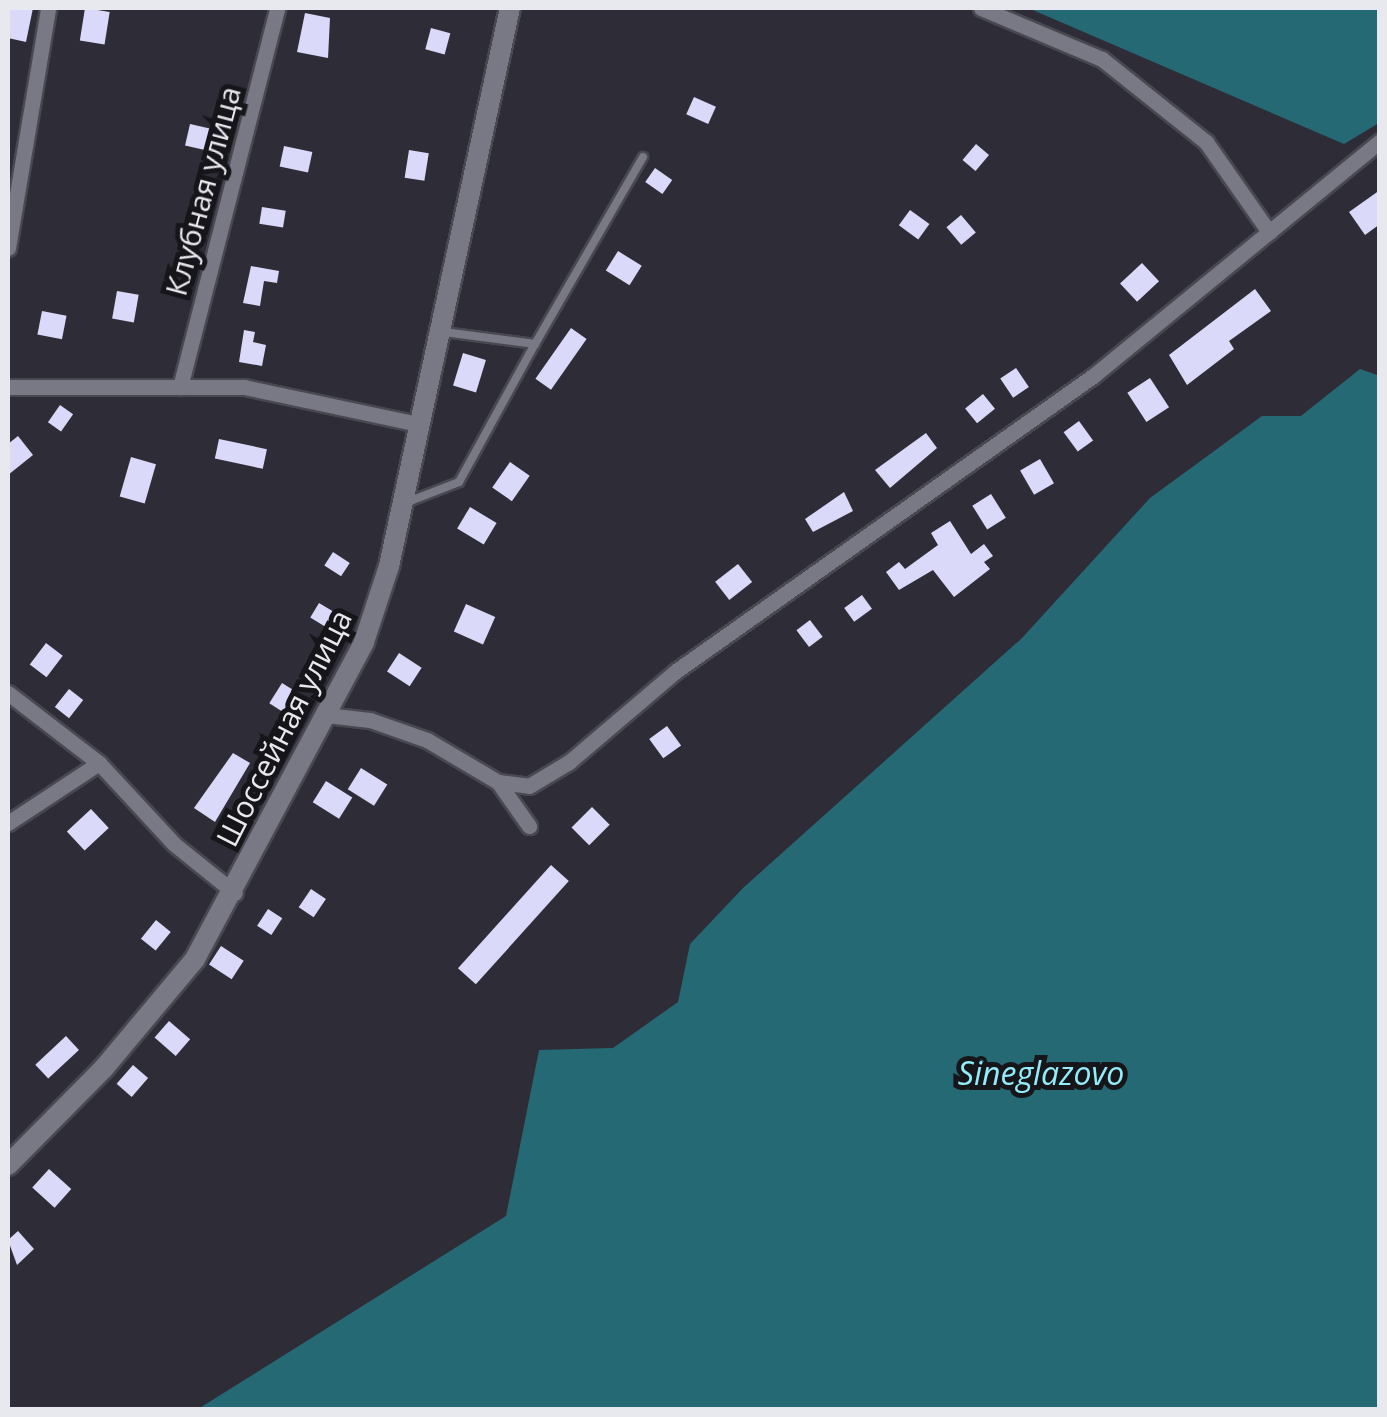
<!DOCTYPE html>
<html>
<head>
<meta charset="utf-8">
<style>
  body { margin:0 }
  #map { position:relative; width:1387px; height:1417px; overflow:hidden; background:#2e2d37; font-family:"Open Sans",sans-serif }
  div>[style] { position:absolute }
  .water>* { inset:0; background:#246973 }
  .building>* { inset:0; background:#dbd9fa; transform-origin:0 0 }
  .roads { filter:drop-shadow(2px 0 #484851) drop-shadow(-2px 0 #484851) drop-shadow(0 2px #484851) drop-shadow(0 -2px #484851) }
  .service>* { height:8px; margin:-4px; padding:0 4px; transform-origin:4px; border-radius:4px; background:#797885 }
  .minor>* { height:15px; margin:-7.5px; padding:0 7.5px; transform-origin:7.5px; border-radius:7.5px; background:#797885 }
  .tertiary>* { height:20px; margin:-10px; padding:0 10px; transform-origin:10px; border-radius:10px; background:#797885 }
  span { translate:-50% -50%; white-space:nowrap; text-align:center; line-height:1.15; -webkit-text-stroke:10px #16161a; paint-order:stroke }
  .street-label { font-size:30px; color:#e8e8ef }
  .water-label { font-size:32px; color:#93ecf9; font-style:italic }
  .frame { position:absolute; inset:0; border:10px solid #e8e8ef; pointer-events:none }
</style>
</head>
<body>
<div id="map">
  <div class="water">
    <i style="clip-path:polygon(1028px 8px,1379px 8px,1379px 123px,1344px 144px)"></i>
    <i style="clip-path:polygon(1360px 369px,1380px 376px,1379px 1409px,198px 1409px,506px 1216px,539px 1050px,613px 1048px,678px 1002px,690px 944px,743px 888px,1022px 638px,1150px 498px,1262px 416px,1301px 416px)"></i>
  </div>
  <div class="building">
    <i style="clip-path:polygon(8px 8px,33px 8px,26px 42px,8px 38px)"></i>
    <i style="left:85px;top:8px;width:25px;height:33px;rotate:9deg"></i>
    <i style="clip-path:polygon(305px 13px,330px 18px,328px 58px,297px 52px)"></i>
    <i style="left:431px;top:28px;width:20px;height:22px;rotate:15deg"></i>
    <i style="left:694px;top:97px;width:24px;height:19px;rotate:24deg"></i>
    <i style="left:190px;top:124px;width:26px;height:22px;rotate:13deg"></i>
    <i style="left:976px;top:144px;width:17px;height:21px;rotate:40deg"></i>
    <i style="left:284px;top:146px;width:29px;height:21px;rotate:12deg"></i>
    <i style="left:409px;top:150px;width:20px;height:28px;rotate:9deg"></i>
    <i style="left:655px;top:168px;width:21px;height:17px;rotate:35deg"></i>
    <i style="clip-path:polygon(1380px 190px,1380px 224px,1365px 235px,1349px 212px)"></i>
    <i style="left:262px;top:207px;width:24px;height:17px;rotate:9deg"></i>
    <i style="left:910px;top:210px;width:24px;height:19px;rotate:36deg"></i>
    <i style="left:961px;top:215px;width:23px;height:19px;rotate:50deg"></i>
    <i style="left:618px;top:251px;width:28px;height:23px;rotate:32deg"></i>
    <i style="left:1142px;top:263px;width:25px;height:30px;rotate:47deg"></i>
    <i style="clip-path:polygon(251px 266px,279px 271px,277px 283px,264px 281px,260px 306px,243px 303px)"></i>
    <i style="clip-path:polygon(1255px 289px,1271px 311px,1229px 341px,1234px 349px,1187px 385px,1169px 355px)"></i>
    <i style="left:117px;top:291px;width:22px;height:28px;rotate:10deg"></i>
    <i style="left:42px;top:311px;width:25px;height:24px;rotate:11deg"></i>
    <i style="left:571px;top:328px;width:19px;height:62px;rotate:35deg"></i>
    <i style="clip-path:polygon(244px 330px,255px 332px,253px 342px,266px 345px,262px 366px,239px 362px)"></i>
    <i style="left:463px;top:353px;width:24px;height:34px;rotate:17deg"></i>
    <i style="left:1016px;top:368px;width:23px;height:19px;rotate:56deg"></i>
    <i style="left:1150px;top:378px;width:35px;height:27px;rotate:57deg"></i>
    <i style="left:983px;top:394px;width:19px;height:23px;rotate:51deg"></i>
    <i style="left:60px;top:405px;width:16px;height:21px;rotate:35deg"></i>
    <i style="left:1079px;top:421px;width:24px;height:19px;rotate:54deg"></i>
    <i style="clip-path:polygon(926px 433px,937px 448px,890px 488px,875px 470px)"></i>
    <i style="clip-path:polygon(18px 436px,33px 455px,8px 475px,8px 444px)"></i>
    <i style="left:219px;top:439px;width:49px;height:20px;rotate:12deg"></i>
    <i style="left:131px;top:457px;width:26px;height:41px;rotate:16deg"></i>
    <i style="left:1040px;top:459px;width:28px;height:23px;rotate:60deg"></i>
    <i style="left:510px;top:462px;width:24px;height:31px;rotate:35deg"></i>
    <i style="clip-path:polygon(844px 492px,853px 511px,813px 532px,805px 519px)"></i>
    <i style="left:991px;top:494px;width:28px;height:22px;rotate:58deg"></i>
    <i style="left:470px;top:507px;width:31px;height:25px;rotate:31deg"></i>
    <i style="clip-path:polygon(950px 521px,971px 554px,984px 544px,993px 556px,984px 562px,990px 569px,954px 597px,933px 570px,899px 590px,886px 572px,899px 562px,905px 569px,938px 545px,931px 533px)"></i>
    <i style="left:333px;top:552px;width:20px;height:16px;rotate:33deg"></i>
    <i style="left:738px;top:564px;width:23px;height:29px;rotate:52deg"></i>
    <i style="left:862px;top:595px;width:17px;height:22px;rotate:54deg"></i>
    <i style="left:319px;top:603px;width:21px;height:17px;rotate:31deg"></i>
    <i style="left:466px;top:604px;width:32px;height:30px;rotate:24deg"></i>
    <i style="left:810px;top:620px;width:21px;height:17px;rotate:53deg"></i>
    <i style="left:46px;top:643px;width:21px;height:27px;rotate:37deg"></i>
    <i style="left:399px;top:653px;width:27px;height:22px;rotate:33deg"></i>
    <i style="left:282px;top:683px;width:19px;height:24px;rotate:32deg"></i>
    <i style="left:69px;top:689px;width:18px;height:23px;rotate:38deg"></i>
    <i style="left:667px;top:726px;width:24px;height:22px;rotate:54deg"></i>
    <i style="clip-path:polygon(233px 753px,250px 763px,215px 822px,194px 808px)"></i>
    <i style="left:361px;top:768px;width:31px;height:25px;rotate:32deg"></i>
    <i style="left:326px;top:781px;width:31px;height:25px;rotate:32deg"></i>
    <i style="left:592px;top:807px;width:25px;height:29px;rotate:45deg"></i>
    <i style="left:91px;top:809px;width:26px;height:33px;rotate:47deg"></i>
    <i style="left:551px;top:865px;width:24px;height:139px;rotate:42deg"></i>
    <i style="left:311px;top:889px;width:18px;height:22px;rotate:34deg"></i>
    <i style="left:268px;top:909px;width:17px;height:20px;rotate:33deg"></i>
    <i style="left:156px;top:920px;width:19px;height:24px;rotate:39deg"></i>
    <i style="left:221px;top:946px;width:27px;height:22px;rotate:33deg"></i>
    <i style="left:169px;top:1021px;width:28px;height:22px;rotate:41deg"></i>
    <i style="left:66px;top:1036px;width:19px;height:42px;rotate:47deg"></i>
    <i style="left:133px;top:1065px;width:20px;height:25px;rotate:41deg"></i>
    <i style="left:49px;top:1169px;width:30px;height:25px;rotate:42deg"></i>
    <i style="clip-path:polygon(18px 1231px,34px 1249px,17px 1265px,8px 1240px)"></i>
  </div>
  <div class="roads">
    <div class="service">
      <i style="left:444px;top:332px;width:92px;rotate:7.5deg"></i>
      <i style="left:535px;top:344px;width:216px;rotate:-60deg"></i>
      <i style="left:405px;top:503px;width:58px;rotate:-21.3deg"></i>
      <i style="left:459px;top:482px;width:158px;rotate:-61.2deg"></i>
    </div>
    <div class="minor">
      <i style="left:981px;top:8px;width:131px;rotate:22.9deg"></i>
      <i style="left:1102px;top:59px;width:133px;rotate:38.6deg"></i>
      <i style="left:1206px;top:142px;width:110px;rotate:55deg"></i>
      <i style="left:8px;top:248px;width:243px;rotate:-80.5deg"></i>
      <i style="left:8px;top:387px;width:236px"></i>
      <i style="left:244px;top:387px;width:178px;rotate:12deg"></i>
      <i style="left:180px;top:387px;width:391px;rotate:-75.6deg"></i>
      <i style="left:8px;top:693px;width:115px;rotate:37.6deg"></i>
      <i style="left:99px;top:763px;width:110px;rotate:47.2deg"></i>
      <i style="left:174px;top:844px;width:78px;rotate:38.8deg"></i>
      <i style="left:326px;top:715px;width:44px;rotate:6.5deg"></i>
      <i style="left:370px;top:720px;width:60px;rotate:19.3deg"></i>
      <i style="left:427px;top:740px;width:82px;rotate:30.6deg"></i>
      <i style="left:498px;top:782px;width:54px;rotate:54.8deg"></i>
      <i style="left:498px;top:782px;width:31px;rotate:7deg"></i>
      <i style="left:529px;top:786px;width:47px;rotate:-31deg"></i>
      <i style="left:569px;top:762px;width:140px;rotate:-40.4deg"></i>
      <i style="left:676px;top:671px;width:511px;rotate:-35.28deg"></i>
      <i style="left:1093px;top:376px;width:371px;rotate:-39.3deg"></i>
      <i style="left:8px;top:823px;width:109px;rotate:-33.4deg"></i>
    </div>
    <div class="tertiary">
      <i style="left:8px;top:1165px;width:136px;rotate:-45.3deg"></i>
      <i style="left:104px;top:1068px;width:142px;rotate:-50.1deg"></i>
      <i style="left:195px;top:959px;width:359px;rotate:-61.9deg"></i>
      <i style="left:364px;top:642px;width:80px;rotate:-71.8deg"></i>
      <i style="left:389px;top:566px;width:571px;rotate:-77.77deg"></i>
    </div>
  </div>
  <div class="street-label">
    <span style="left:203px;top:191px;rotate:-75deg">Клубная улица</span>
    <span style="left:284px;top:728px;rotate:-63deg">Шоссейная улица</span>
  </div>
  <div class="water-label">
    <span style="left:1041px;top:1073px">Sineglazovo</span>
  </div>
  <div class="frame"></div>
</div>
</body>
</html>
